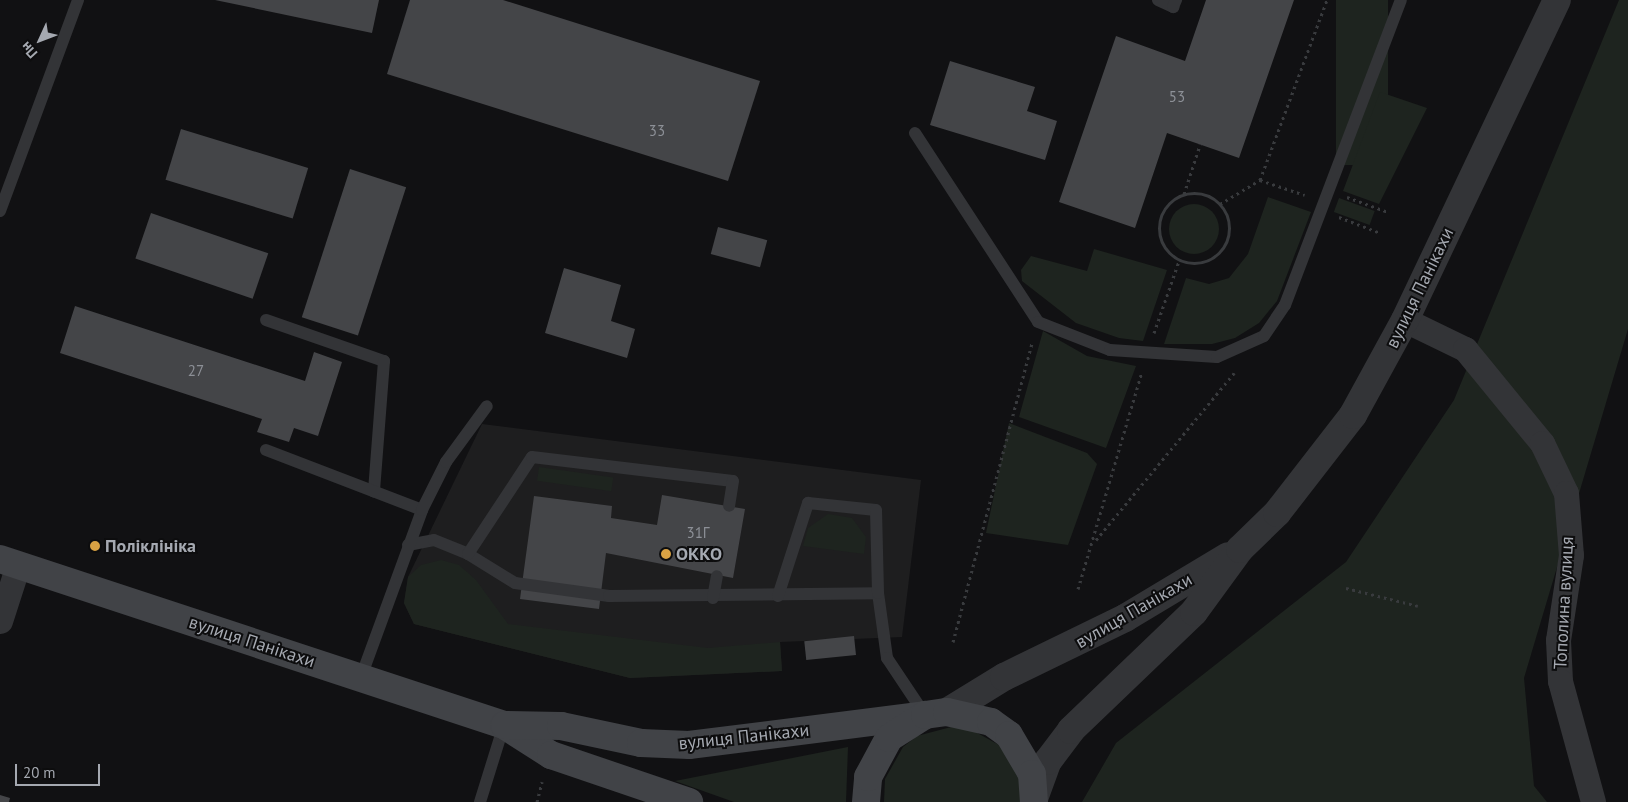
<!DOCTYPE html>
<html>
<head>
<meta charset="utf-8">
<style>
  body { margin:0 }
  #map { position:relative; width:1628px; height:802px; overflow:hidden; background:#111113; font-family:"PT Sans",sans-serif }
  div>[style] { position:absolute }
  .built>* { inset:0; background:#1e1e1f }
  .green>* { inset:0; background:#1e241f; transform-origin:0 0 }
  .round { border-radius:50% }
  .building>* { inset:0; background:#444548; transform-origin:0 0 }
  .path>* { height:3px; margin-top:-1.5px; transform-origin:0; background:repeating-linear-gradient(90deg,#393b3e 0 2.5px,transparent 0 6.5px) }
  .path>.ring { margin:-1.5px; padding:0; box-sizing:content-box; background:none; border:3px solid #393b3e; border-radius:50% }
  .service>* { height:12px; margin:-6px; padding:0 6px; transform-origin:6px; border-radius:6px; background:#333437 }
  .minor>* { height:25px; margin:-12.5px; padding:0 12.5px; transform-origin:12.5px; border-radius:12.5px; background:#333437 }
  .tertiary>* { height:28px; margin:-14px; padding:0 14px; transform-origin:14px; border-radius:14px; background:#333437 }
  .secondary>* { height:28px; margin:-14px; padding:0 14px; transform-origin:14px; border-radius:14px; background:#414347 }
  .dots>* { width:14px; height:14px; translate:-50% -50%; box-sizing:border-box; border:2px solid #0d0d0e; border-radius:50% }
  span { translate:-50% -50%; white-space:nowrap; text-align:center; line-height:1.15; -webkit-text-stroke:4px #0d0d0e; paint-order:stroke }
  .number-label { font-size:15px; color:#8d9097 }
  .number-label span { -webkit-text-stroke-width:0 }
  .street-label { font-size:18px; color:#a5a9b1 }
  .poi-label { font-size:18px; color:#a5a9b1; font-weight:700 }
  .left { translate:0 -50%; text-align:left }
  .north { position:absolute; left:15px; top:15px; width:50px; height:50px; -webkit-text-stroke:4px #0d0d0e; paint-order:stroke; rotate:227deg; font-size:14px; font-weight:700; line-height:20px; text-align:center; color:#a5a9b1 }
  .north::after { content:''; display:block; margin:auto; width:18px; height:22px; background:#a5a9b1; clip-path:polygon(50% 0,100% 100%,50% 72%,0 100%) }
  .scale { position:absolute; left:15px; top:764px; width:85px; height:22px; box-sizing:border-box; border:2px solid #a5a9b1; border-top:0; padding-left:6px; font-size:15px; line-height:18px; white-space:nowrap; color:#a5a9b1; -webkit-text-stroke:4px #0d0d0e; paint-order:stroke }
</style>
</head>
<body>
<div id="map">
  <div class="built">
    <i style="clip-path:polygon(482px 424px,921px 480px,902px 637px,780px 642px,782px 671px,630px 678px,414px 624px,404px 603px,408px 577px)"></i>
  </div>
  <div class="green">
    <i style="left:1336px;top:0;width:52px;height:165px"></i>
    <i style="clip-path:polygon(1619px 0,1628px 0,1628px 329px,1524px 678px,1534px 786px,1547px 802px,1082px 802px,1116px 743px,1346px 562px,1454px 400px)"></i>
    <i style="clip-path:polygon(1380px 92px,1427px 108px,1379px 204px,1343px 191px)"></i>
    <i style="clip-path:polygon(1268px 197px,1311px 212px,1277px 301px,1259px 323px,1235px 338px,1212px 344px,1164px 344px,1186px 278px,1209px 284px,1229px 278px,1248px 254px)"></i>
    <i style="left:1339px;top:198px;width:38px;height:15px;rotate:20deg"></i>
    <i class="round" style="left:1169px;top:204px;width:50px;height:50px"></i>
    <i style="clip-path:polygon(1094px 249px,1167px 270px,1143px 341px,1119px 338px,1076px 323px,1022px 281px,1021px 270px,1031px 256px,1087px 271px)"></i>
    <i style="clip-path:polygon(1043px 331px,1087px 356px,1136px 366px,1106px 448px,1019px 417px)"></i>
    <i style="clip-path:polygon(1009px 423px,1087px 453px,1097px 464px,1068px 545px,986px 533px)"></i>
    <i style="left:539px;top:467px;width:75px;height:14px;rotate:8deg"></i>
    <i style="clip-path:polygon(828px 514px,852px 518px,866px 537px,864px 554px,803px 546px,808px 528px)"></i>
    <i style="clip-path:polygon(441px 560px,459px 565px,476px 580px,508px 624px,708px 648px,780px 642px,782px 671px,630px 678px,414px 624px,404px 603px,408px 577px,421px 565px)"></i>
    <i style="clip-path:polygon(951px 727px,970px 729px,1001px 746px,1019px 777px,1021px 802px,884px 802px,885px 779px,903px 747px,917px 736px)"></i>
    <i style="clip-path:polygon(848px 747px,846px 802px,734px 802px,675px 781px)"></i>
  </div>
  <div class="building">
    <i style="clip-path:polygon(215px 0,379px 0,372px 33px)"></i>
    <i style="clip-path:polygon(410px 0,503px 0,760px 81px,728px 181px,387px 74px)"></i>
    <i style="clip-path:polygon(1206px 0,1294px 0,1239px 158px,1167px 133px,1135px 228px,1059px 202px,1116px 36px,1185px 61px)"></i>
    <i style="clip-path:polygon(950px 61px,1035px 87px,1027px 111px,1057px 121px,1045px 160px,930px 125px)"></i>
    <i style="left:181px;top:129px;width:133px;height:53px;rotate:17deg"></i>
    <i style="left:350px;top:169px;width:59px;height:156px;rotate:18deg"></i>
    <i style="left:151px;top:213px;width:124px;height:48px;rotate:19deg"></i>
    <i style="left:718px;top:227px;width:51px;height:28px;rotate:15deg"></i>
    <i style="clip-path:polygon(564px 268px,621px 285px,611px 321px,635px 329px,627px 358px,545px 333px)"></i>
    <i style="clip-path:polygon(75px 306px,305px 381px,314px 352px,342px 362px,318px 436px,294px 428px,289px 442px,257px 432px,262px 419px,60px 353px)"></i>
    <i style="clip-path:polygon(662px 495px,745px 509px,733px 578px,606px 553px,599px 609px,520px 599px,534px 496px,612px 506px,611px 518px,657px 525px)"></i>
    <i style="left:854px;top:636px;width:19px;height:50px;rotate:84deg"></i>
    <i style="clip-path:polygon(0 795px,10px 798px,9px 802px,0 802px)"></i>
  </div>
  <div class="path">
    <i style="left:1260px;top:180px;width:47px;rotate:18.4deg"></i>
    <i class="ring" style="left:1159px;top:193px;width:67px;height:67px"></i>
    <i style="left:1184px;top:194px;width:52px;rotate:-71.9deg"></i>
    <i style="left:1347px;top:197px;width:44px;rotate:20.1deg"></i>
    <i style="left:1220px;top:204px;width:47px;rotate:-31deg"></i>
    <i style="left:1260px;top:180px;width:192px;rotate:-69.6deg"></i>
    <i style="left:1339px;top:217px;width:42px;rotate:21deg"></i>
    <i style="left:1154px;top:333px;width:76px;rotate:-70.9deg"></i>
    <i style="left:1096px;top:540px;width:217px;rotate:-50.4deg"></i>
    <i style="left:1346px;top:588px;width:74px;rotate:14deg"></i>
    <i style="left:1078px;top:589px;width:226px;rotate:-73.6deg"></i>
    <i style="left:953px;top:642px;width:310px;rotate:-75.2deg"></i>
    <i style="left:537px;top:802px;width:21px;rotate:-76deg"></i>
  </div>
  <div class="service">
    <i style="left:1158px;top:0;width:17px;rotate:25deg"></i>
    <i style="left:1173px;top:7px;width:8px;rotate:-67deg"></i>
    <i style="left:915px;top:133px;width:225px;rotate:56.9deg"></i>
    <i style="left:1038px;top:322px;width:77px;rotate:21.3deg"></i>
    <i style="left:1110px;top:350px;width:107px;rotate:3.7deg"></i>
    <i style="left:1217px;top:357px;width:51px;rotate:-24.1deg"></i>
    <i style="left:1264px;top:336px;width:37px;rotate:-56deg"></i>
    <i style="left:1285px;top:305px;width:326px;rotate:-69.2deg"></i>
    <i style="left:0;top:211px;width:225px;rotate:-69.7deg"></i>
    <i style="left:266px;top:320px;width:125px;rotate:19.2deg"></i>
    <i style="left:384px;top:361px;width:131px;rotate:94.4deg"></i>
    <i style="left:266px;top:450px;width:167px;rotate:21deg"></i>
    <i style="left:408px;top:545px;width:26px;rotate:-11deg"></i>
    <i style="left:434px;top:540px;width:37px;rotate:22deg"></i>
    <i style="left:468px;top:554px;width:55px;rotate:31.7deg"></i>
    <i style="left:515px;top:583px;width:95px;rotate:7.9deg"></i>
    <i style="left:609px;top:596px;width:269px;rotate:-0.6deg"></i>
    <i style="left:878px;top:593px;width:66px;rotate:82.1deg"></i>
    <i style="left:887px;top:658px;width:69px;rotate:56.3deg"></i>
    <i style="left:468px;top:554px;width:116px;rotate:-56.6deg"></i>
    <i style="left:532px;top:457px;width:202px;rotate:6.8deg"></i>
    <i style="left:733px;top:481px;width:25px;rotate:99deg"></i>
    <i style="left:778px;top:596px;width:98px;rotate:-72.1deg"></i>
    <i style="left:808px;top:503px;width:68px;rotate:5.9deg"></i>
    <i style="left:876px;top:510px;width:83px;rotate:88.6deg"></i>
    <i style="left:713px;top:598px;width:22px;rotate:-80deg"></i>
    <i style="left:361px;top:677px;width:178px;rotate:-69.9deg"></i>
    <i style="left:422px;top:510px;width:54px;rotate:-63.4deg"></i>
    <i style="left:446px;top:462px;width:69px;rotate:-53.8deg"></i>
    <i style="left:480px;top:802px;width:81px;rotate:-72.7deg"></i>
  </div>
  <div class="minor">
    <i style="left:1405px;top:320px;width:67px;rotate:25.8deg"></i>
    <i style="left:1465px;top:349px;width:122px;rotate:50.7deg"></i>
    <i style="left:1542px;top:443px;width:55px;rotate:64.4deg"></i>
    <i style="left:1566px;top:493px;width:62px;rotate:85.4deg"></i>
    <i style="left:1571px;top:555px;width:86px;rotate:98.7deg"></i>
    <i style="left:1558px;top:640px;width:41px;rotate:87.2deg"></i>
    <i style="left:1560px;top:681px;width:125px;rotate:74.7deg"></i>
    <i style="left:0;top:621px;width:59px;rotate:-72.2deg"></i>
  </div>
  <div class="tertiary">
    <i style="left:947px;top:712px;width:67px;rotate:-31.6deg"></i>
    <i style="left:1004px;top:677px;width:135px;rotate:-26deg"></i>
    <i style="left:1125px;top:618px;width:120px;rotate:-31deg"></i>
    <i style="left:1035px;top:796px;width:37px;rotate:-70deg"></i>
    <i style="left:1048px;top:761px;width:39px;rotate:-53deg"></i>
    <i style="left:1071px;top:730px;width:170px;rotate:-43.8deg"></i>
    <i style="left:1194px;top:612px;width:78px;rotate:-53.9deg"></i>
    <i style="left:1240px;top:549px;width:52px;rotate:-44.2deg"></i>
    <i style="left:1277px;top:513px;width:124px;rotate:-52.2deg"></i>
    <i style="left:1353px;top:415px;width:108px;rotate:-61.3deg"></i>
    <i style="left:1405px;top:320px;width:354px;rotate:-64.6deg"></i>
  </div>
  <div class="secondary">
    <i style="left:0;top:559px;width:531px;rotate:18.23deg"></i>
    <i style="left:504px;top:725px;width:56px;rotate:32.6deg"></i>
    <i style="left:551px;top:755px;width:146px;rotate:18.8deg"></i>
    <i style="left:505px;top:725px;width:56px;rotate:1deg"></i>
    <i style="left:561px;top:726px;width:82px;rotate:12deg"></i>
    <i style="left:641px;top:743px;width:48px;rotate:2.4deg"></i>
    <i style="left:689px;top:745px;width:238px;rotate:-7.2deg"></i>
    <i style="left:866px;top:802px;width:25px;rotate:-85deg"></i>
    <i style="left:868px;top:777px;width:44px;rotate:-61.7deg"></i>
    <i style="left:889px;top:738px;width:43px;rotate:-32.6deg"></i>
    <i style="left:925px;top:715px;width:22px;rotate:-8deg"></i>
    <i style="left:947px;top:712px;width:45px;rotate:12.8deg"></i>
    <i style="left:991px;top:722px;width:22px;rotate:36deg"></i>
    <i style="left:1009px;top:735px;width:45px;rotate:59.5deg"></i>
    <i style="left:1032px;top:774px;width:28px;rotate:86deg"></i>
  </div>
  <div class="dots">
    <i style="left:95px;top:546px;background:#d9a244"></i>
    <i style="left:666px;top:554px;background:#d9a244"></i>
  </div>
  <div class="number-label">
    <span style="left:1177px;top:97px">53</span>
    <span style="left:657px;top:131px">33</span>
    <span style="left:196px;top:371px">27</span>
    <span style="left:698px;top:533px">31Г</span>
  </div>
  <div class="street-label">
    <span style="left:1420px;top:288px;rotate:-64deg">вулиця Панікахи</span>
    <span style="left:1564px;top:603px;rotate:-87deg">Тополина вулиця</span>
    <span style="left:1134px;top:611px;rotate:-30deg">вулиця Панікахи</span>
    <span style="left:252px;top:642px;rotate:18deg">вулиця Панікахи</span>
    <span style="left:744px;top:737px;rotate:-6deg">вулиця Панікахи</span>
  </div>
  <div class="poi-label">
    <span class="left" style="left:105px;top:546px">Поліклініка</span>
    <span class="left" style="left:676px;top:554px">ОККО</span>
  </div>
  <div class="north">Пн</div>
  <div class="scale">20 m</div>
</div>
</body>
</html>
